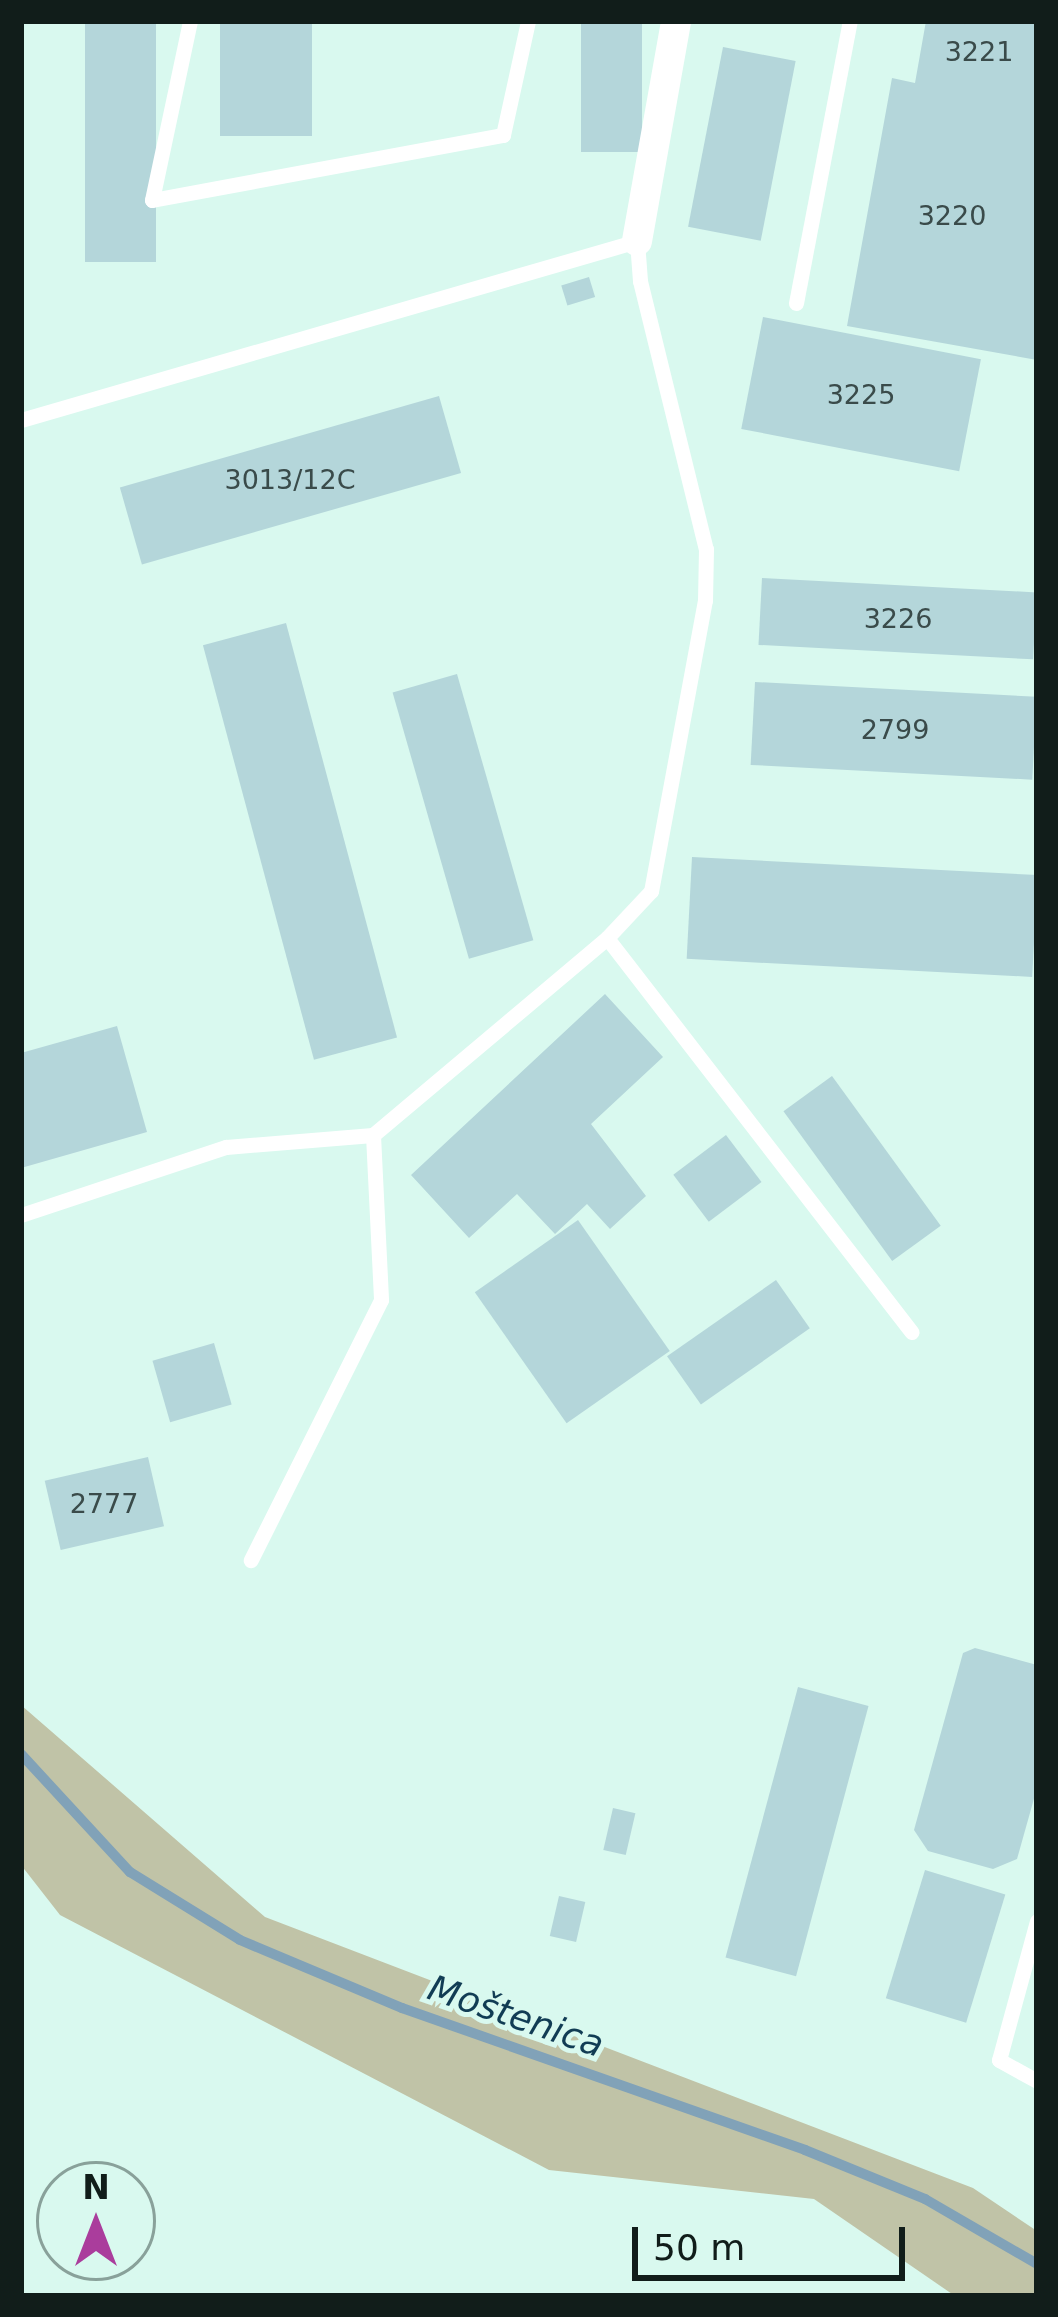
<!DOCTYPE html>
<html>
<head>
<meta charset="utf-8">
<style>
  body { margin:0 }
  #map { position:relative; width:1058px; height:2317px; overflow:hidden; background:#d9f9ef; font-family:"DejaVu Sans",sans-serif }
  div>[style] { position:absolute }
  .green>* { inset:0; background:#c0c3a7 }
  .stream>* { height:10px; margin:-5px; padding:0 5px; transform-origin:5px; border-radius:5px; background:#81a2b8 }
  .building>* { inset:0; background:#b4d6da; transform-origin:0 0 }
  .lane>* { height:15px; margin:-7.5px; padding:0 7.5px; transform-origin:7.5px; border-radius:7.5px; background:#fff }
  .street>* { height:30px; margin:-15px; padding:0 15px; transform-origin:15px; border-radius:15px; background:#fff }
  span { translate:-50% -50%; white-space:nowrap; text-align:center; line-height:1.15; -webkit-text-stroke:10px #d9f9ef; paint-order:stroke }
  .number-label { font-size:27px; color:#3a4b4a }
  .number-label span { -webkit-text-stroke-width:0 }
  .water-label { font-size:36px; color:#113c54; font-style:italic }
  .frame { position:absolute; inset:0; border:24px solid #111d1a; pointer-events:none }
  .north { position:absolute; left:36px; top:2161px; width:120px; height:120px; box-sizing:border-box; background:#d9f9ef; border:3px solid #89a19a; border-radius:50%; rotate:0deg; font-size:33px; font-weight:700; line-height:48px; text-align:center; color:#111d1a }
  .north::after { content:''; display:block; margin:auto; width:42px; height:54px; background:#aa3d9c; clip-path:polygon(50% 0,100% 100%,50% 72%,0 100%) }
  .scale { position:absolute; left:632px; top:2227px; width:273px; height:54px; box-sizing:border-box; border:6px solid #111d1a; border-top:0; padding-left:15px; font-size:36px; line-height:42px; white-space:nowrap; color:#111d1a; -webkit-text-stroke:9px #d9f9ef; paint-order:stroke }
</style>
</head>
<body>
<div id="map">
  <div class="green">
    <i style="clip-path:polygon(21px 1705px,265px 1917px,973px 2188px,1037px 2231px,1037px 2296px,955px 2296px,814px 2199px,549px 2170px,60px 1915px,21px 1865px)"></i>
  </div>
  <div class="stream">
    <i style="left:21px;top:1754px;width:161px;rotate:47.3deg"></i>
    <i style="left:130px;top:1872px;width:129px;rotate:31.7deg"></i>
    <i style="left:240px;top:1940px;width:176px;rotate:22.8deg"></i>
    <i style="left:402px;top:2008px;width:427px;rotate:19.4deg"></i>
    <i style="left:805px;top:2150px;width:130px;rotate:22.2deg"></i>
    <i style="left:925px;top:2199px;width:129px;rotate:30.1deg"></i>
  </div>
  <div class="building">
    <i style="left:85px;top:21px;width:71px;height:241px"></i>
    <i style="left:220px;top:21px;width:92px;height:115px"></i>
    <i style="left:581px;top:21px;width:61px;height:131px"></i>
    <i style="clip-path:polygon(926px 21px,1037px 21px,1037px 360px,847px 326px,892px 78px,915px 83px)"></i>
    <i style="left:723px;top:47px;width:74px;height:183px;rotate:11deg"></i>
    <i style="left:589px;top:277px;width:21px;height:29px;rotate:73deg"></i>
    <i style="left:763px;top:317px;width:222px;height:114px;rotate:11deg"></i>
    <i style="left:439px;top:396px;width:80px;height:332px;rotate:74deg"></i>
    <i style="left:762px;top:578px;width:275px;height:67px;rotate:3deg"></i>
    <i style="left:286px;top:623px;width:429px;height:86px;rotate:75deg"></i>
    <i style="left:457px;top:674px;width:277px;height:67px;rotate:74deg"></i>
    <i style="left:755px;top:682px;width:282px;height:83px;rotate:3deg"></i>
    <i style="left:692px;top:857px;width:346px;height:102px;rotate:3deg"></i>
    <i style="clip-path:polygon(605px 994px,663px 1057px,591px 1124px,646px 1196px,610px 1229px,587px 1204px,555px 1234px,517px 1194px,469px 1238px,411px 1175px)"></i>
    <i style="clip-path:polygon(117px 1026px,147px 1132px,21px 1168px,21px 1053px)"></i>
    <i style="left:832px;top:1076px;width:185px;height:60px;rotate:54deg"></i>
    <i style="left:726px;top:1135px;width:59px;height:66px;rotate:53deg"></i>
    <i style="left:578px;top:1220px;width:160px;height:126px;rotate:55deg"></i>
    <i style="left:776px;top:1280px;width:59px;height:133px;rotate:55deg"></i>
    <i style="left:214px;top:1343px;width:64px;height:64px;rotate:74deg"></i>
    <i style="left:148px;top:1457px;width:71px;height:106px;rotate:77deg"></i>
    <i style="clip-path:polygon(975px 1648px,1037px 1665px,1037px 1788px,1017px 1859px,993px 1869px,928px 1851px,914px 1830px,963px 1653px)"></i>
    <i style="left:798px;top:1687px;width:73px;height:280px;rotate:15deg"></i>
    <i style="left:613px;top:1808px;width:23px;height:43px;rotate:13deg"></i>
    <i style="left:925px;top:1870px;width:84px;height:134px;rotate:17deg"></i>
    <i style="left:559px;top:1896px;width:27px;height:41px;rotate:13deg"></i>
  </div>
  <div class="lane">
    <i style="left:190px;top:21px;width:183px;rotate:102deg"></i>
    <i style="left:152px;top:200px;width:357px;rotate:-10.5deg"></i>
    <i style="left:503px;top:135px;width:117px;rotate:-77.6deg"></i>
    <i style="left:796px;top:303px;width:287px;rotate:-79.2deg"></i>
    <i style="left:21px;top:420px;width:641px;rotate:-16.2deg"></i>
    <i style="left:637px;top:241px;width:40px;rotate:85.7deg"></i>
    <i style="left:640px;top:281px;width:276px;rotate:76.2deg"></i>
    <i style="left:706px;top:549px;width:51px;rotate:91.1deg"></i>
    <i style="left:705px;top:600px;width:296px;rotate:100.5deg"></i>
    <i style="left:651px;top:891px;width:64px;rotate:133.1deg"></i>
    <i style="left:607px;top:938px;width:306px;rotate:139.9deg"></i>
    <i style="left:373px;top:1135px;width:165px;rotate:87.2deg"></i>
    <i style="left:381px;top:1300px;width:291px;rotate:116.6deg"></i>
    <i style="left:607px;top:938px;width:498px;rotate:52.3deg"></i>
    <i style="left:21px;top:1215px;width:216px;rotate:-18.4deg"></i>
    <i style="left:226px;top:1147px;width:147px;rotate:-4.7deg"></i>
    <i style="left:1037px;top:1921px;width:144px;rotate:105.3deg"></i>
    <i style="left:999px;top:2060px;width:43px;rotate:28.9deg"></i>
  </div>
  <div class="street">
    <i style="left:637px;top:241px;width:223px;rotate:-79.9deg"></i>
  </div>
  <div class="number-label">
    <span style="left:979px;top:52px">3221</span>
    <span style="left:952px;top:216px">3220</span>
    <span style="left:861px;top:395px">3225</span>
    <span style="left:290px;top:480px">3013/12C</span>
    <span style="left:898px;top:619px">3226</span>
    <span style="left:895px;top:730px">2799</span>
    <span style="left:104px;top:1504px">2777</span>
  </div>
  <div class="water-label">
    <span style="left:516px;top:2016px;rotate:19deg">Moštenica</span>
  </div>
  <div class="frame"></div>
  <div class="north">N</div>
  <div class="scale">50 m</div>
</div>
</body>
</html>
